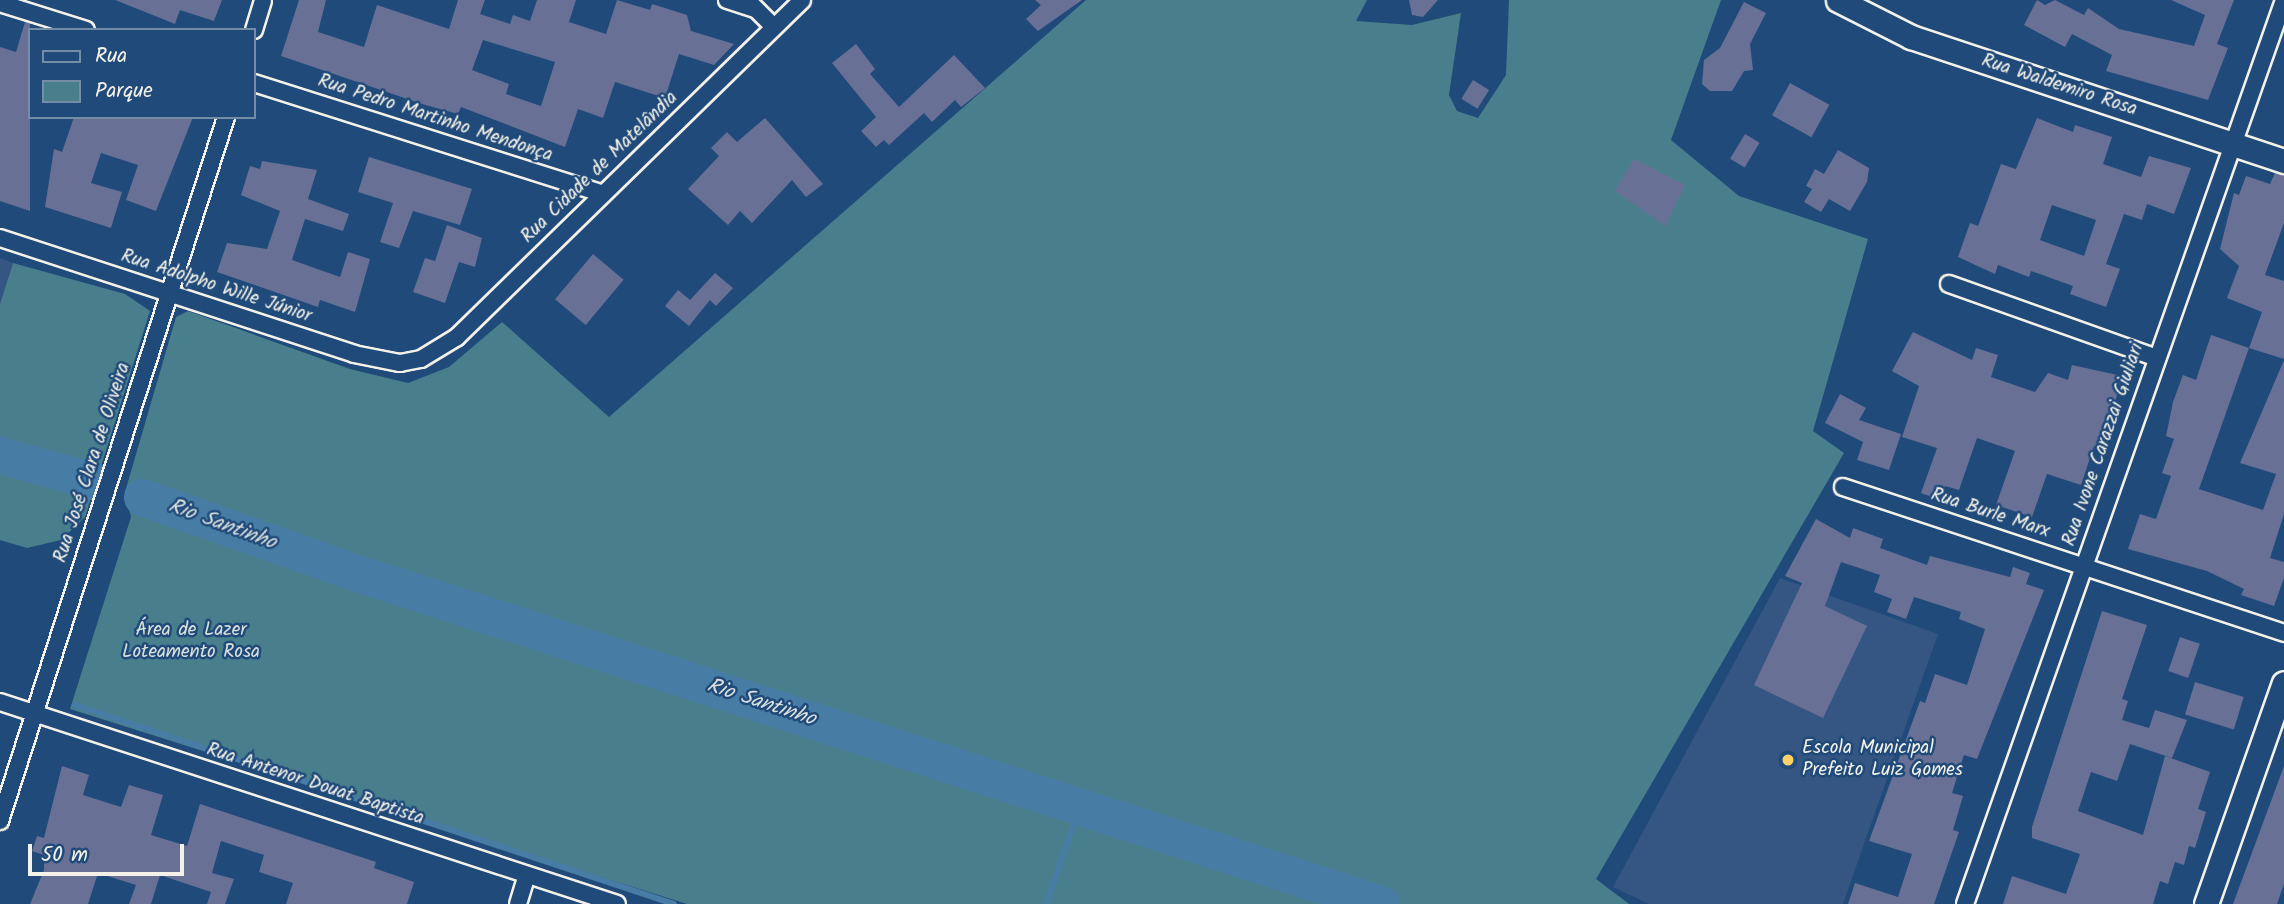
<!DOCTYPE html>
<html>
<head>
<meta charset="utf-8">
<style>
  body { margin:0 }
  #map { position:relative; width:2284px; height:904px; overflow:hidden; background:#1f4a7a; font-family:Kalam,sans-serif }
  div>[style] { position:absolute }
  .built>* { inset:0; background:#355582 }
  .green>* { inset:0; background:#497f8d }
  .stream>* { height:6px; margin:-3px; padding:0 3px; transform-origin:3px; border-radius:3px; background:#477da4 }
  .river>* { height:37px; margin:-18.5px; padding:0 18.5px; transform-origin:18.5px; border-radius:18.5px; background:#477da4 }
  .building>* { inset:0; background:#687096; transform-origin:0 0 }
  .roads { filter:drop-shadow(2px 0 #f4f1e8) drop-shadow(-2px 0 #f4f1e8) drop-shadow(0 2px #f4f1e8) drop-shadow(0 -2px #f4f1e8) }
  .street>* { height:16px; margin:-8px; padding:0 8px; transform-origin:8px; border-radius:8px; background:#1f4a7a }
  .secondary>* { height:23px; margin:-11.5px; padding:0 11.5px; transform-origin:11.5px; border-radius:11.5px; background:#1f4a7a }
  .dots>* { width:19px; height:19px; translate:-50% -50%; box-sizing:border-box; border:4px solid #1f4a7a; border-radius:50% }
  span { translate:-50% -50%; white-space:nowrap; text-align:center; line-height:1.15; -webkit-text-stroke:5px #1f4a7a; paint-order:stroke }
  .street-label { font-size:19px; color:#f4f1e8 }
  .park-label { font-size:19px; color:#dae0da }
  .poi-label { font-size:19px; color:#f4f1e8 }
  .left { translate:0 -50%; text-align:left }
  .water-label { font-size:21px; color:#dae0de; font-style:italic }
  .legend { position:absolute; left:28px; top:28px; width:228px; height:91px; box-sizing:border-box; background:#1f4a7a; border:2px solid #748da6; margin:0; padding:9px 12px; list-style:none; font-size:21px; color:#f4f1e8 }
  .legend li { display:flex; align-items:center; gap:14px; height:35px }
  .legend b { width:35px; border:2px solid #748da6 }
  .scale { position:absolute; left:28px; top:844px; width:156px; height:32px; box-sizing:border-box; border:4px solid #f4f1e8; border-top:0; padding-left:9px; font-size:21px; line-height:24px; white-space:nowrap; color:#f4f1e8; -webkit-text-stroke:5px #1f4a7a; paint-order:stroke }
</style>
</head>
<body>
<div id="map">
  <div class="built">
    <i style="clip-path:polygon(0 258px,13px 263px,0 304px)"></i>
    <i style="clip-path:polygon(1780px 578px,1938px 634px,1843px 904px,1649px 904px,1613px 887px)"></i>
  </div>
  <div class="green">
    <i style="clip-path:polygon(1086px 0,1367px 0,1356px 21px,1412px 25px,1461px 13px,1449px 95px,1457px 111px,1478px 118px,1506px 75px,1509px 0,1721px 0,1671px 140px,1739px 196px,1868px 239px,1813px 431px,1844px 453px,1596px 879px,1629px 904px,687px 904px,70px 709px,131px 517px,125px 492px,176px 317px,188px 311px,350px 369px,408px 383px,449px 367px,502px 322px,609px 417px)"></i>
    <i style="clip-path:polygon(13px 263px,125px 294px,150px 311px,85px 517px,61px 540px,27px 548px,0 540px,0 304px)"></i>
  </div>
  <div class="stream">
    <i style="left:75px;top:705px;width:631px;rotate:18.38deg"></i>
    <i style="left:1046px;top:904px;width:104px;rotate:-70.9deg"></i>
  </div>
  <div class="river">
    <i style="left:0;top:455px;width:100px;rotate:15.7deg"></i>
    <i style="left:142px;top:497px;width:215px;rotate:19.5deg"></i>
    <i style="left:345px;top:569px;width:1089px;rotate:17.92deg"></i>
  </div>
  <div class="building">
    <i style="clip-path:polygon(115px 0,222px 0,214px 21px,180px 10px,175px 24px)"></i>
    <i style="clip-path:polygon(evenodd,299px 0,326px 0,318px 32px,364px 47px,377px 5px,449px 29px,458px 0,485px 0,480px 14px,510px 24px,513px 15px,530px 21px,537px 0,576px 0,569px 22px,606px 34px,617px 0,650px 10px,652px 4px,687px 15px,691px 31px,734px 44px,714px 65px,679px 54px,665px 98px,615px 82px,603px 118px,578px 109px,565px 147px,461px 107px,458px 114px,422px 104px,281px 56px,299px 0,483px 40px,555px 62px,541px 106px,506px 94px,509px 84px,472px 70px,483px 40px)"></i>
    <i style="clip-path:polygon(1035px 0,1082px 0,1038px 31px,1026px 19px,1041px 5px)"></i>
    <i style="clip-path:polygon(1409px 0,1438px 0,1423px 17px,1412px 15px)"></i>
    <i style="clip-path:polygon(2037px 0,2045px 5px,2055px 0,2084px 15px,2088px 8px,2119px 29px,2194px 46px,2205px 15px,2171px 0,2234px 0,2217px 44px,2228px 48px,2208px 100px,2106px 71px,2112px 55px,2072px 34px,2065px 47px,2024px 25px)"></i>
    <i style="clip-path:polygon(1744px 2px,1766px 13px,1750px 44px,1753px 70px,1744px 71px,1732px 91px,1710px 91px,1702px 84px,1704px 60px,1720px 48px)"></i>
    <i style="clip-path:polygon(25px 22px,30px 23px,30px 211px,0 201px,0 47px,16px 52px)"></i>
    <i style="clip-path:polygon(856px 44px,875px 69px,870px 74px,899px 107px,954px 55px,985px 88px,961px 107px,955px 100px,932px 122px,924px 113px,889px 145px,884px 140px,876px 147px,861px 131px,876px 117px,832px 63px)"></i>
    <i style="left:1473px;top:80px;width:19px;height:22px;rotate:32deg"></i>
    <i style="left:1790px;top:83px;width:45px;height:37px;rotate:29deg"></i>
    <i style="clip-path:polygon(74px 117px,193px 117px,156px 211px,126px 200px,138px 165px,101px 153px,91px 183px,122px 192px,111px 228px,45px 207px,54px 149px,62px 152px)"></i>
    <i style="clip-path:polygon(765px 118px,823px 184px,806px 197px,792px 180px,752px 223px,740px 211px,728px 225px,688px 189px,719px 156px,711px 148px,727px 132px,737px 142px)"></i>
    <i style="clip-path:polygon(evenodd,2037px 118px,2073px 132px,2075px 125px,2112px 137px,2103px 164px,2141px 177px,2149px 156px,2191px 168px,2174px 214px,2147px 204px,2142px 220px,2124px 214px,2106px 264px,2120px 269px,2106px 307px,2070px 294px,2073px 286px,2031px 271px,2029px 277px,1998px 265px,1995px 274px,1958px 257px,1970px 223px,1978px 226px,2001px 164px,2016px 169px,2037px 118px,2052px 205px,2096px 220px,2084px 256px,2040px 240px,2052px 205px)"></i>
    <i style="left:1745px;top:134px;width:17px;height:29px;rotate:31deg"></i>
    <i style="clip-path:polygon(1838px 150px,1869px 168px,1867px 182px,1850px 211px,1829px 199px,1821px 212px,1804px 202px,1812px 189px,1806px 186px,1815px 169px,1824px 174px)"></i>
    <i style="clip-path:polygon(369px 157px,472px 189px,460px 225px,413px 211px,399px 248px,380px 242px,393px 203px,358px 192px)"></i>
    <i style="clip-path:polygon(1634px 159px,1685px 185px,1665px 226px,1615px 191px)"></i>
    <i style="clip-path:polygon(262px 161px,317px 170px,308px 199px,349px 214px,343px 231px,305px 219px,292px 260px,340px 277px,348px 252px,370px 259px,355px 312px,320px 300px,318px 307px,217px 272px,227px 243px,267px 249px,280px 211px,241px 195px,250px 166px,260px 169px)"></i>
    <i style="clip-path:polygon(2275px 173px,2284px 175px,2284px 223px,2265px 275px,2284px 281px,2284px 359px,2249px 348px,2262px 312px,2227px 298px,2239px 266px,2220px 249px,2234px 193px,2239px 195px,2246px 176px,2270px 184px)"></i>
    <i style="clip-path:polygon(447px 225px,482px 238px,475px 267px,459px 262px,445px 303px,413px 292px,425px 258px,435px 261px)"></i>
    <i style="left:593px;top:254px;width:40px;height:59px;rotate:40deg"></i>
    <i style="clip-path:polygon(715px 273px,733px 288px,716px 306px,710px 300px,689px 326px,665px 306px,678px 290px,690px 300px)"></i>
    <i style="clip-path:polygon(1913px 332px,1972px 360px,1976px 348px,1998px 355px,1991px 377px,2035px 392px,2048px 373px,2068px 380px,2072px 365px,2122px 376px,2103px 449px,2094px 446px,2081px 485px,2047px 474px,2032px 517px,1996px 505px,2015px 451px,1977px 438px,1959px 490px,1945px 486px,1940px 500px,1921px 493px,1937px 448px,1902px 437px,1919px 386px,1892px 371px)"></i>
    <i style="clip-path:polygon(2211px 335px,2249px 348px,2199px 489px,2263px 510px,2276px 474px,2240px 463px,2284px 360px,2284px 514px,2270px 558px,2284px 562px,2284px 578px,2274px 606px,2241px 595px,2244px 589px,2207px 571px,2128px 549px,2140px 514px,2156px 519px,2171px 476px,2162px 473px,2174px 439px,2166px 436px,2173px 402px,2183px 375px,2196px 380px)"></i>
    <i style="clip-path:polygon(1840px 394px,1866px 408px,1859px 420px,1901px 434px,1889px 470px,1857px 460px,1863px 442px,1825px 423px)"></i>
    <i style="clip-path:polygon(1816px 519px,1850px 538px,1853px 528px,1883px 539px,1880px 548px,1927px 565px,1930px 556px,2010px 577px,2013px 567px,2030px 573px,2026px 584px,2044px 590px,1977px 759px,1964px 755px,1952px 793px,1963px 796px,1953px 830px,1959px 832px,1934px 904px,1848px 904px,1855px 883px,1898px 897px,1912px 854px,1869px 841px,1920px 701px,1925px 703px,1935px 674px,1967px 685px,1985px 629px,1959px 619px,1961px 612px,1914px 597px,1906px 619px,1887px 612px,1892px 599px,1874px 592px,1880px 575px,1841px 562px,1825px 606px,1867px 626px,1823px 718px,1754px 685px,1802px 583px,1785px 576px)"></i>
    <i style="clip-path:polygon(2102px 611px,2147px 625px,2122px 699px,2128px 701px,2122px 720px,2149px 728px,2155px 710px,2187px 720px,2172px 758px,2130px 744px,2117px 781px,2091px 772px,2078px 811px,2143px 835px,2165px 756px,2210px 772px,2198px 809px,2206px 812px,2195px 848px,2189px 846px,2184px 865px,2175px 862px,2168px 884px,2160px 881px,2153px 904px,2003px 904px,2012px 876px,2066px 894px,2080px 854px,2032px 838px,2032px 827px)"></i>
    <i style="left:2180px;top:637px;width:21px;height:36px;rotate:19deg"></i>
    <i style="left:2195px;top:682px;width:51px;height:34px;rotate:17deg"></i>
    <i style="clip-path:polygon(62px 766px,89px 775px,83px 795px,121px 807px,129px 785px,163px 795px,151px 835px,187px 846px,200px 804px,376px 862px,374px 868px,414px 882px,407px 904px,286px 904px,293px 883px,259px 872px,264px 855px,221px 841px,212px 873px,234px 879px,225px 904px,207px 904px,211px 892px,160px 875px,151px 904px,129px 904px,136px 885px,98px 873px,88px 904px,30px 904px,44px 870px,44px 855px,32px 851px,37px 836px,44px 838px)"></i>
    <i style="clip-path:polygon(2284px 766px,2284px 884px,2277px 904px,2233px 904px)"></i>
  </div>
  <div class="roads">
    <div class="street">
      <i style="left:727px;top:0;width:29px;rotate:18deg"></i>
      <i style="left:747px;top:0;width:38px;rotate:45deg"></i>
      <i style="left:0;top:3px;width:90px;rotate:17.4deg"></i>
      <i style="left:254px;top:30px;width:31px;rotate:-73deg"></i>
      <i style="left:254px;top:83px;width:366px;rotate:17.6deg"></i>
      <i style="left:0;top:238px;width:373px;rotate:18.1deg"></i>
      <i style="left:354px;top:354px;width:47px;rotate:11.1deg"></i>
      <i style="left:400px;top:363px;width:21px;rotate:-11deg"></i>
      <i style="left:421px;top:359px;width:42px;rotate:-31.4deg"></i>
      <i style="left:457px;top:337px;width:482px;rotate:-44.3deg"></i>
      <i style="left:1949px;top:284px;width:221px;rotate:19.6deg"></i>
      <i style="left:1843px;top:487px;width:465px;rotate:18.3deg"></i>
      <i style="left:0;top:702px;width:649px;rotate:18.13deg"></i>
      <i style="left:0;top:821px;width:739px;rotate:-72.2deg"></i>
      <i style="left:518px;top:904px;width:30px;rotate:-73deg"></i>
      <i style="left:1965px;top:904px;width:959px;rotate:-70.56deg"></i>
    </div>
    <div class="secondary">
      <i style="left:1838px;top:0;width:82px;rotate:26.9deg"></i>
      <i style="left:1911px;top:37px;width:393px;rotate:18.4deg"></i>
      <i style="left:2206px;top:904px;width:234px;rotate:-70.6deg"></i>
    </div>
  </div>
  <div class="dots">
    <i style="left:1788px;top:760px;background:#ffd166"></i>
  </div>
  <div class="street-label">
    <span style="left:2059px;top:86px;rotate:18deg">Rua Waldemiro Rosa</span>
    <span style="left:435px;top:119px;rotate:18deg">Rua Pedro Martinho Mendonça</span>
    <span style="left:600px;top:168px;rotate:-44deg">Rua Cidade de Matelândia</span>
    <span style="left:216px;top:287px;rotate:18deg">Rua Adolpho Wille Júnior</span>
    <span style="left:2104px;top:445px;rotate:-71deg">Rua Ivone Carazzai Giuliari</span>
    <span style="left:93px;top:463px;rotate:-72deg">Rua José Clara de Oliveira</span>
    <span style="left:1990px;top:514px;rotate:18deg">Rua Burle Marx</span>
    <span style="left:315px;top:785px;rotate:18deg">Rua Antenor Douat Baptista</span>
  </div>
  <div class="park-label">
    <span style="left:191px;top:642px">Área de Lazer<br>Loteamento Rosa</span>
  </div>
  <div class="poi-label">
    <span class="left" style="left:1802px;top:760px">Escola Municipal<br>Prefeito Luiz Gomes</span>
  </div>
  <div class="water-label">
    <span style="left:222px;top:525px;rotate:20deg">Rio Santinho</span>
    <span style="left:761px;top:703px;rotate:18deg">Rio Santinho</span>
  </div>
  <ul class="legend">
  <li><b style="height:9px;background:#1f4a7a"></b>Rua</li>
  <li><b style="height:19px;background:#497f8d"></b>Parque</li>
  </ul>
  <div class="scale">50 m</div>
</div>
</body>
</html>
